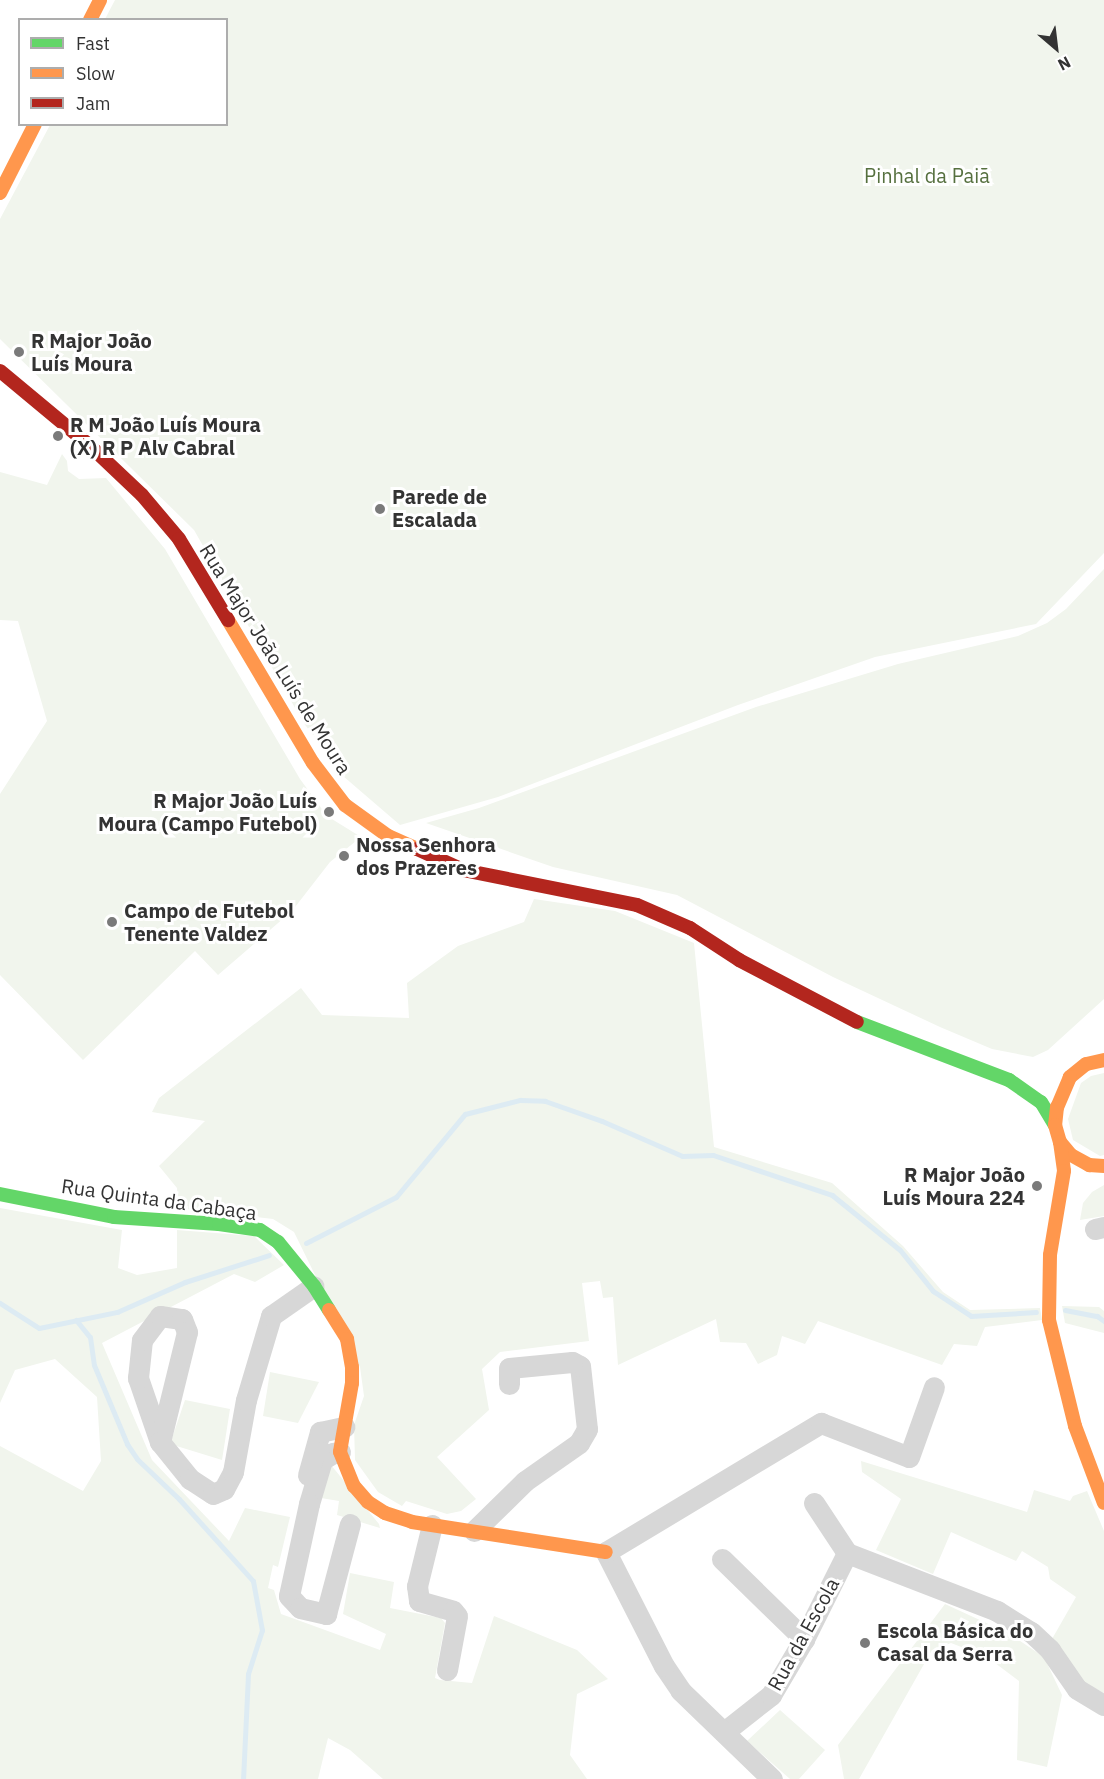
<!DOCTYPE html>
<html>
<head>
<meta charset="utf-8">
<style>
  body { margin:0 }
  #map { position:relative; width:1104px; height:1779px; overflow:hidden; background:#fff; font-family:"IBM Plex Sans",sans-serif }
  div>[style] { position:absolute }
  .green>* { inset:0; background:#f1f5ed }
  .stream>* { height:5px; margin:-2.5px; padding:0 2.5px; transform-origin:2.5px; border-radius:2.5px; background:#ddebf3 }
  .street>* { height:21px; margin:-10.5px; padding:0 10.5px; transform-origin:10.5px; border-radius:10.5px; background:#d7d7d7 }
  .fast>* { height:14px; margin:-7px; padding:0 7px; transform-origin:7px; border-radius:7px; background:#63d668 }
  .slow>* { height:14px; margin:-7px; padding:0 7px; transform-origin:7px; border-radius:7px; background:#ff974d }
  .jam>* { height:14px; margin:-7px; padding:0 7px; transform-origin:7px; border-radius:7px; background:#b3261e }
  .dots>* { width:16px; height:16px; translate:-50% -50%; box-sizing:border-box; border:3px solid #fff; border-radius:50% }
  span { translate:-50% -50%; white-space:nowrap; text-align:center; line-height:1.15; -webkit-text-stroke:6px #fff; paint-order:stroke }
  .park-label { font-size:20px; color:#56703f }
  .poi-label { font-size:20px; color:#333; font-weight:700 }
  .left { translate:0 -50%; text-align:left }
  .right { translate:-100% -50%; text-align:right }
  .street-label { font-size:20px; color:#333 }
  .legend { position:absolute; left:18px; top:18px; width:210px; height:108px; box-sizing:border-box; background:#fff; border:2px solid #adadad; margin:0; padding:8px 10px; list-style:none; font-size:18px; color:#333 }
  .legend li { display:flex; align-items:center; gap:12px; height:30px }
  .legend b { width:30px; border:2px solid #adadad }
  .north { position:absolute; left:1026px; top:18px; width:60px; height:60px; -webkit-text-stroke:4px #fff; paint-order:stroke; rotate:152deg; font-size:16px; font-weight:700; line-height:24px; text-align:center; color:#333 }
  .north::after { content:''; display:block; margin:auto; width:21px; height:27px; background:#333; clip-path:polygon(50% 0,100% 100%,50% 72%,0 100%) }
</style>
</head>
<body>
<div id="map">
  <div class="green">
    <i style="clip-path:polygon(115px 0,1104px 0,1104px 553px,1036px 624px,875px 657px,738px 705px,498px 797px,400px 825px,343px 776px,303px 722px,194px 530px,0 339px,0 219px,50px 125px,226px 124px,226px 20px,105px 19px)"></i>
    <i style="clip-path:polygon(62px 454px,67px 461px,68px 471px,79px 479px,106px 478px,165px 549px,300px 779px,327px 816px,361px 837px,330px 862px,292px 911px,218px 975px,195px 951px,83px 1060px,0 975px,0 794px,47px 721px,18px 621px,0 620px,0 472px,47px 485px)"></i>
    <i style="clip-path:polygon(1104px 569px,1104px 999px,1048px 1050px,1033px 1057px,992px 1049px,940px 1027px,833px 977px,677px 895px,553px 867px,426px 823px,479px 808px,756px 707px,898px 664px,1018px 636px,1047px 623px,1066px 609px)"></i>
    <i style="clip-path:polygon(534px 899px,615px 911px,694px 943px,714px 1147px,832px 1183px,903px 1246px,943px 1292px,970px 1310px,1040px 1308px,1042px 1320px,985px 1327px,977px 1346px,954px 1344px,942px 1365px,818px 1321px,805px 1344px,782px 1336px,777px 1355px,758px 1364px,746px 1343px,720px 1342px,716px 1319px,618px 1365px,613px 1297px,603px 1298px,600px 1281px,582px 1283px,589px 1341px,500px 1352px,482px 1369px,489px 1410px,437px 1457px,476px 1499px,461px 1511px,447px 1514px,406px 1501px,402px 1506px,378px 1492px,355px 1460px,354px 1425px,364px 1396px,360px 1367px,294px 1232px,273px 1219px,178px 1208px,177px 1188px,159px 1166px,205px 1121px,152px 1112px,159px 1098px,301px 988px,322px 1015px,409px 1018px,407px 983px,458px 946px,524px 922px)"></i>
    <i style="clip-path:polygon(1104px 1073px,1104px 1155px,1100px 1156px,1073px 1140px,1068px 1119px,1081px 1083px,1091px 1076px)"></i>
    <i style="clip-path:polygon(1104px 1185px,1104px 1216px,1080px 1220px,1083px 1203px,1092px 1192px)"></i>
    <i style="clip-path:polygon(0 1208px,122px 1230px,118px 1268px,137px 1275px,177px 1268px,177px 1230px,254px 1236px,284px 1265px,255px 1282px,234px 1274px,102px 1343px,152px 1460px,229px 1541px,245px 1508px,290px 1517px,278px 1567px,273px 1565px,268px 1588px,274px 1590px,281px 1614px,380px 1650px,386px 1634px,343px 1614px,350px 1573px,394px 1582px,390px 1608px,441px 1618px,445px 1623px,435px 1678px,440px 1680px,472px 1683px,494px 1616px,577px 1650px,608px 1679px,577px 1694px,570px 1755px,587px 1779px,383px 1779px,350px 1750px,328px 1738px,318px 1779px,0 1779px,0 1446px,83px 1491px,101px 1461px,97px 1397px,55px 1359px,15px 1370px,0 1403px)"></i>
    <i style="clip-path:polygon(1062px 1306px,1099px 1307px,1104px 1311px,1104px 1333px,1065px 1323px)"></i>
    <i style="clip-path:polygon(270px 1372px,319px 1382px,298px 1423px,263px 1416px)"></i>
    <i style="clip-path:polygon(185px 1400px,230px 1409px,222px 1460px,170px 1444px)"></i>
    <i style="clip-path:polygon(861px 1461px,1027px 1512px,1034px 1490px,1070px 1501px,1073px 1496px,1087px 1491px,1104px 1531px,1104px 1693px,1084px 1683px,1052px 1639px,1076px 1597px,1050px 1579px,1048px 1567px,1022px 1551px,1016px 1561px,951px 1532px,933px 1574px,876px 1550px,901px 1499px,862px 1472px)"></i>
    <i style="clip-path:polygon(331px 1465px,379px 1524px,380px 1528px,337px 1515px,339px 1501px,321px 1498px)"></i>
    <i style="clip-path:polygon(945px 1604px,1008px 1633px,1044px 1657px,1062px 1695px,1047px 1767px,1017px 1760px,1019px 1681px,987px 1657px,951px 1643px,932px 1650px,859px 1779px,844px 1779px,838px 1745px)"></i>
    <i style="clip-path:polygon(780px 1710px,825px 1750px,799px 1779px,790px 1779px,747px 1741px)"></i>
  </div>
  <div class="stream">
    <i style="left:306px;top:1243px;width:101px;rotate:-27.1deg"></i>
    <i style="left:396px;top:1197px;width:108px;rotate:-50.3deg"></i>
    <i style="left:465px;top:1114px;width:57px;rotate:-14.3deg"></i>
    <i style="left:520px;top:1100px;width:25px;rotate:2deg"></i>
    <i style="left:545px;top:1101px;width:60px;rotate:19.3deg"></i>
    <i style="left:602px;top:1121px;width:87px;rotate:23.6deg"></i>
    <i style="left:682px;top:1156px;width:31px;rotate:-2deg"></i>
    <i style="left:713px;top:1155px;width:126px;rotate:18.6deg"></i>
    <i style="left:832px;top:1195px;width:87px;rotate:39deg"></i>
    <i style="left:900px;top:1250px;width:53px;rotate:51.2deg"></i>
    <i style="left:933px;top:1291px;width:45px;rotate:33.3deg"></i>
    <i style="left:971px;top:1316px;width:65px;rotate:-3.5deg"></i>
    <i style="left:0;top:1303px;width:46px;rotate:32.7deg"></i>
    <i style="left:39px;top:1328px;width:80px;rotate:-11.6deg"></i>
    <i style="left:117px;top:1312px;width:74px;rotate:-23.8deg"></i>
    <i style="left:185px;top:1282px;width:88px;rotate:-17.8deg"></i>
    <i style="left:1065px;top:1310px;width:33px;rotate:11deg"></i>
    <i style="left:1097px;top:1316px;width:9px;rotate:36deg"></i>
    <i style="left:76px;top:1320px;width:22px;rotate:51deg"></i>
    <i style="left:90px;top:1337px;width:28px;rotate:82deg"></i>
    <i style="left:94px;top:1365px;width:86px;rotate:67.3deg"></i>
    <i style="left:127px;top:1444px;width:18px;rotate:56deg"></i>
    <i style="left:137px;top:1459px;width:58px;rotate:43.6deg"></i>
    <i style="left:179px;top:1499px;width:110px;rotate:47.9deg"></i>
    <i style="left:253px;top:1581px;width:50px;rotate:79.6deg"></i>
    <i style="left:262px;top:1630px;width:46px;rotate:107.7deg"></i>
    <i style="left:248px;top:1674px;width:105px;rotate:92.7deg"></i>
  </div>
  <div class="street">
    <i style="left:1095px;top:1229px;width:9px;rotate:-13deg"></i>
    <i style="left:160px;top:1442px;width:68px;rotate:-109deg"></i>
    <i style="left:138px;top:1378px;width:38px;rotate:-84deg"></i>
    <i style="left:142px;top:1340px;width:30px;rotate:-53deg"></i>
    <i style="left:160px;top:1316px;width:22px;rotate:8deg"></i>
    <i style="left:182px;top:1319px;width:14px;rotate:69deg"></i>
    <i style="left:187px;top:1332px;width:113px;rotate:103.8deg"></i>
    <i style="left:160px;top:1442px;width:48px;rotate:51deg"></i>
    <i style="left:190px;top:1479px;width:27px;rotate:33deg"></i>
    <i style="left:213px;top:1494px;width:12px;rotate:-24deg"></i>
    <i style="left:224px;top:1489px;width:19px;rotate:-62deg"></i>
    <i style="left:233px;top:1472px;width:73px;rotate:-79.8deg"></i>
    <i style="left:246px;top:1400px;width:88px;rotate:-73.4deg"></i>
    <i style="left:271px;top:1316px;width:52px;rotate:-34.9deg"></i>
    <i style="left:340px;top:1452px;width:7px;rotate:172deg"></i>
    <i style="left:333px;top:1453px;width:13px;rotate:148deg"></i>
    <i style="left:322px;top:1460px;width:46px;rotate:106.5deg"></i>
    <i style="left:309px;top:1504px;width:94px;rotate:102.3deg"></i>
    <i style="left:289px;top:1596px;width:16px;rotate:47deg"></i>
    <i style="left:300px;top:1608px;width:27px;rotate:13deg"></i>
    <i style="left:326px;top:1614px;width:93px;rotate:-75.1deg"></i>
    <i style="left:308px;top:1475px;width:45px;rotate:-74.4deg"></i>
    <i style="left:320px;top:1432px;width:25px;rotate:-12deg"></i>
    <i style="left:814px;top:1503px;width:60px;rotate:56.6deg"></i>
    <i style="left:847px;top:1553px;width:161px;rotate:21.1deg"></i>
    <i style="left:997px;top:1611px;width:40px;rotate:32deg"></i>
    <i style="left:1031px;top:1632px;width:26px;rotate:43deg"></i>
    <i style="left:1050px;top:1650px;width:47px;rotate:55.3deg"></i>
    <i style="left:1077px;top:1689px;width:31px;rotate:31deg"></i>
    <i style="left:432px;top:1525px;width:63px;rotate:103.8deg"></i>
    <i style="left:417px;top:1586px;width:15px;rotate:82deg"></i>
    <i style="left:419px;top:1601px;width:35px;rotate:16deg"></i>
    <i style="left:453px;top:1611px;width:6px;rotate:51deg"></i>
    <i style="left:457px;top:1616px;width:55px;rotate:100.5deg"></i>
    <i style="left:474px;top:1531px;width:71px;rotate:-44.4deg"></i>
    <i style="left:525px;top:1481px;width:66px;rotate:-35.1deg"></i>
    <i style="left:579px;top:1443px;width:16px;rotate:-60deg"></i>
    <i style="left:587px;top:1429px;width:63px;rotate:-96.3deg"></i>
    <i style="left:580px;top:1366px;width:9px;rotate:-153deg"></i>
    <i style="left:572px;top:1362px;width:63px;rotate:174.6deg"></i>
    <i style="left:509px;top:1368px;width:16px;rotate:90deg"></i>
    <i style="left:722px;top:1559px;width:115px;rotate:44.3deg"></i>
    <i style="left:724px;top:1732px;width:60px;rotate:-38.2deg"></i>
    <i style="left:771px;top:1695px;width:65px;rotate:-59.5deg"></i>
    <i style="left:804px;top:1639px;width:96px;rotate:-63.4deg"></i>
    <i style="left:772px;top:1779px;width:127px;rotate:-136deg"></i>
    <i style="left:681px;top:1691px;width:30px;rotate:-124deg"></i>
    <i style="left:664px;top:1666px;width:128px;rotate:-117deg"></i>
    <i style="left:606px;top:1552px;width:251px;rotate:-31deg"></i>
    <i style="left:821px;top:1423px;width:94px;rotate:21.1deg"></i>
    <i style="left:909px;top:1457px;width:74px;rotate:-70.3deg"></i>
  </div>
  <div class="fast">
    <i style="left:857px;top:1022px;width:163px;rotate:20.9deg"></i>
    <i style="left:1009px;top:1080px;width:39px;rotate:35deg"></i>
    <i style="left:1041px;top:1102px;width:27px;rotate:59deg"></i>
    <i style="left:0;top:1194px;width:116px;rotate:11.4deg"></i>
    <i style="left:114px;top:1217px;width:105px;rotate:3.8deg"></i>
    <i style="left:219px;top:1224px;width:41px;rotate:8.3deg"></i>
    <i style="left:260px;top:1230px;width:22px;rotate:34deg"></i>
    <i style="left:278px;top:1242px;width:57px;rotate:50.7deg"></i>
    <i style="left:314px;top:1286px;width:28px;rotate:58deg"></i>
  </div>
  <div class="slow">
    <i style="left:90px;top:20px;width:22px;rotate:-63deg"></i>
    <i style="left:0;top:193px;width:77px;rotate:-63.1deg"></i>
    <i style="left:228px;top:620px;width:166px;rotate:59.3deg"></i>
    <i style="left:313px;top:763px;width:53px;rotate:52.7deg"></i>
    <i style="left:345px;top:805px;width:53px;rotate:35.8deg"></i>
    <i style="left:388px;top:836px;width:32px;rotate:24deg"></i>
    <i style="left:1104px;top:1060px;width:18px;rotate:167deg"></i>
    <i style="left:1086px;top:1064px;width:21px;rotate:141deg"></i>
    <i style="left:1070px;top:1077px;width:33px;rotate:113deg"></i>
    <i style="left:1057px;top:1107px;width:18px;rotate:96deg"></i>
    <i style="left:1055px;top:1125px;width:18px;rotate:74deg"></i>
    <i style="left:1060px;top:1142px;width:17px;rotate:50deg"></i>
    <i style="left:1071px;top:1155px;width:21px;rotate:29deg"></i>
    <i style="left:1089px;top:1165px;width:15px;rotate:4deg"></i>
    <i style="left:1060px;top:1142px;width:29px;rotate:82deg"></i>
    <i style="left:1064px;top:1171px;width:85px;rotate:99.5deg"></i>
    <i style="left:1050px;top:1255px;width:65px;rotate:90.9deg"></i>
    <i style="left:1049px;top:1320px;width:109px;rotate:76.2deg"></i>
    <i style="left:1075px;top:1426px;width:82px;rotate:69.4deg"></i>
    <i style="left:329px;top:1310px;width:34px;rotate:58deg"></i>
    <i style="left:347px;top:1339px;width:28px;rotate:80deg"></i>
    <i style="left:352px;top:1367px;width:16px;rotate:90deg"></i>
    <i style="left:352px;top:1383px;width:70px;rotate:99.9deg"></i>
    <i style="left:340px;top:1452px;width:37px;rotate:68deg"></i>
    <i style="left:354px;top:1486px;width:21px;rotate:49deg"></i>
    <i style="left:368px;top:1502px;width:20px;rotate:33deg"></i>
    <i style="left:385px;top:1513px;width:28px;rotate:18deg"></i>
    <i style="left:412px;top:1522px;width:196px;rotate:8.8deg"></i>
  </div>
  <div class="jam">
    <i style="left:0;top:371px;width:114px;rotate:39.7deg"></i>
    <i style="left:88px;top:444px;width:74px;rotate:43.4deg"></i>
    <i style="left:142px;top:495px;width:57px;rotate:49.9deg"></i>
    <i style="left:179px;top:539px;width:95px;rotate:58.8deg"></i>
    <i style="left:417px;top:849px;width:51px;rotate:24.5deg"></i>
    <i style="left:463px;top:870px;width:177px;rotate:11.4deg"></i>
    <i style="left:637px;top:905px;width:58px;rotate:23.5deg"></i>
    <i style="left:690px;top:928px;width:59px;rotate:33.1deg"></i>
    <i style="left:739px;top:960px;width:133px;rotate:27.7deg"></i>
  </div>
  <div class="dots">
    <i style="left:19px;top:352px;background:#7a7a7a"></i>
    <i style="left:58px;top:436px;background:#7a7a7a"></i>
    <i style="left:380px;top:509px;background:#7a7a7a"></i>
    <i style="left:329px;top:812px;background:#7a7a7a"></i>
    <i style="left:344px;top:856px;background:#7a7a7a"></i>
    <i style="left:112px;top:922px;background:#7a7a7a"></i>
    <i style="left:1037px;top:1186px;background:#7a7a7a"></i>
    <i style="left:865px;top:1643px;background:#7a7a7a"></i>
  </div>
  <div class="park-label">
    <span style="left:927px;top:175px">Pinhal da Paiã</span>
  </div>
  <div class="poi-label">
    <span class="left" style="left:31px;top:352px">R Major João<br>Luís Moura</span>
    <span class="left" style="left:70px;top:436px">R M João Luís Moura<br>(X) R P Alv Cabral</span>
    <span class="left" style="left:392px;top:508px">Parede de<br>Escalada</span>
    <span class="right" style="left:317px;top:812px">R Major João Luís<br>Moura (Campo Futebol)</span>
    <span class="left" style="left:356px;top:856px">Nossa Senhora<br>dos Prazeres</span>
    <span class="left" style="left:124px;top:922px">Campo de Futebol<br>Tenente Valdez</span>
    <span class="right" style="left:1025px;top:1186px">R Major João<br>Luís Moura 224</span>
    <span class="left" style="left:877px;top:1642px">Escola Básica do<br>Casal da Serra</span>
  </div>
  <div class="street-label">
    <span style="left:276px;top:659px;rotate:58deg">Rua Major João Luís de Moura</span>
    <span style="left:159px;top:1199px;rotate:8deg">Rua Quinta da Cabaça</span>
    <span style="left:803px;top:1634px;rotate:-61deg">Rua da Escola</span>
  </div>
  <ul class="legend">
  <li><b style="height:8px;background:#63d668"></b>Fast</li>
  <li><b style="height:8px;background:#ff974d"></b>Slow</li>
  <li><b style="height:8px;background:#b3261e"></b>Jam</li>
  </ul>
  <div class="north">N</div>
</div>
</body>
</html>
